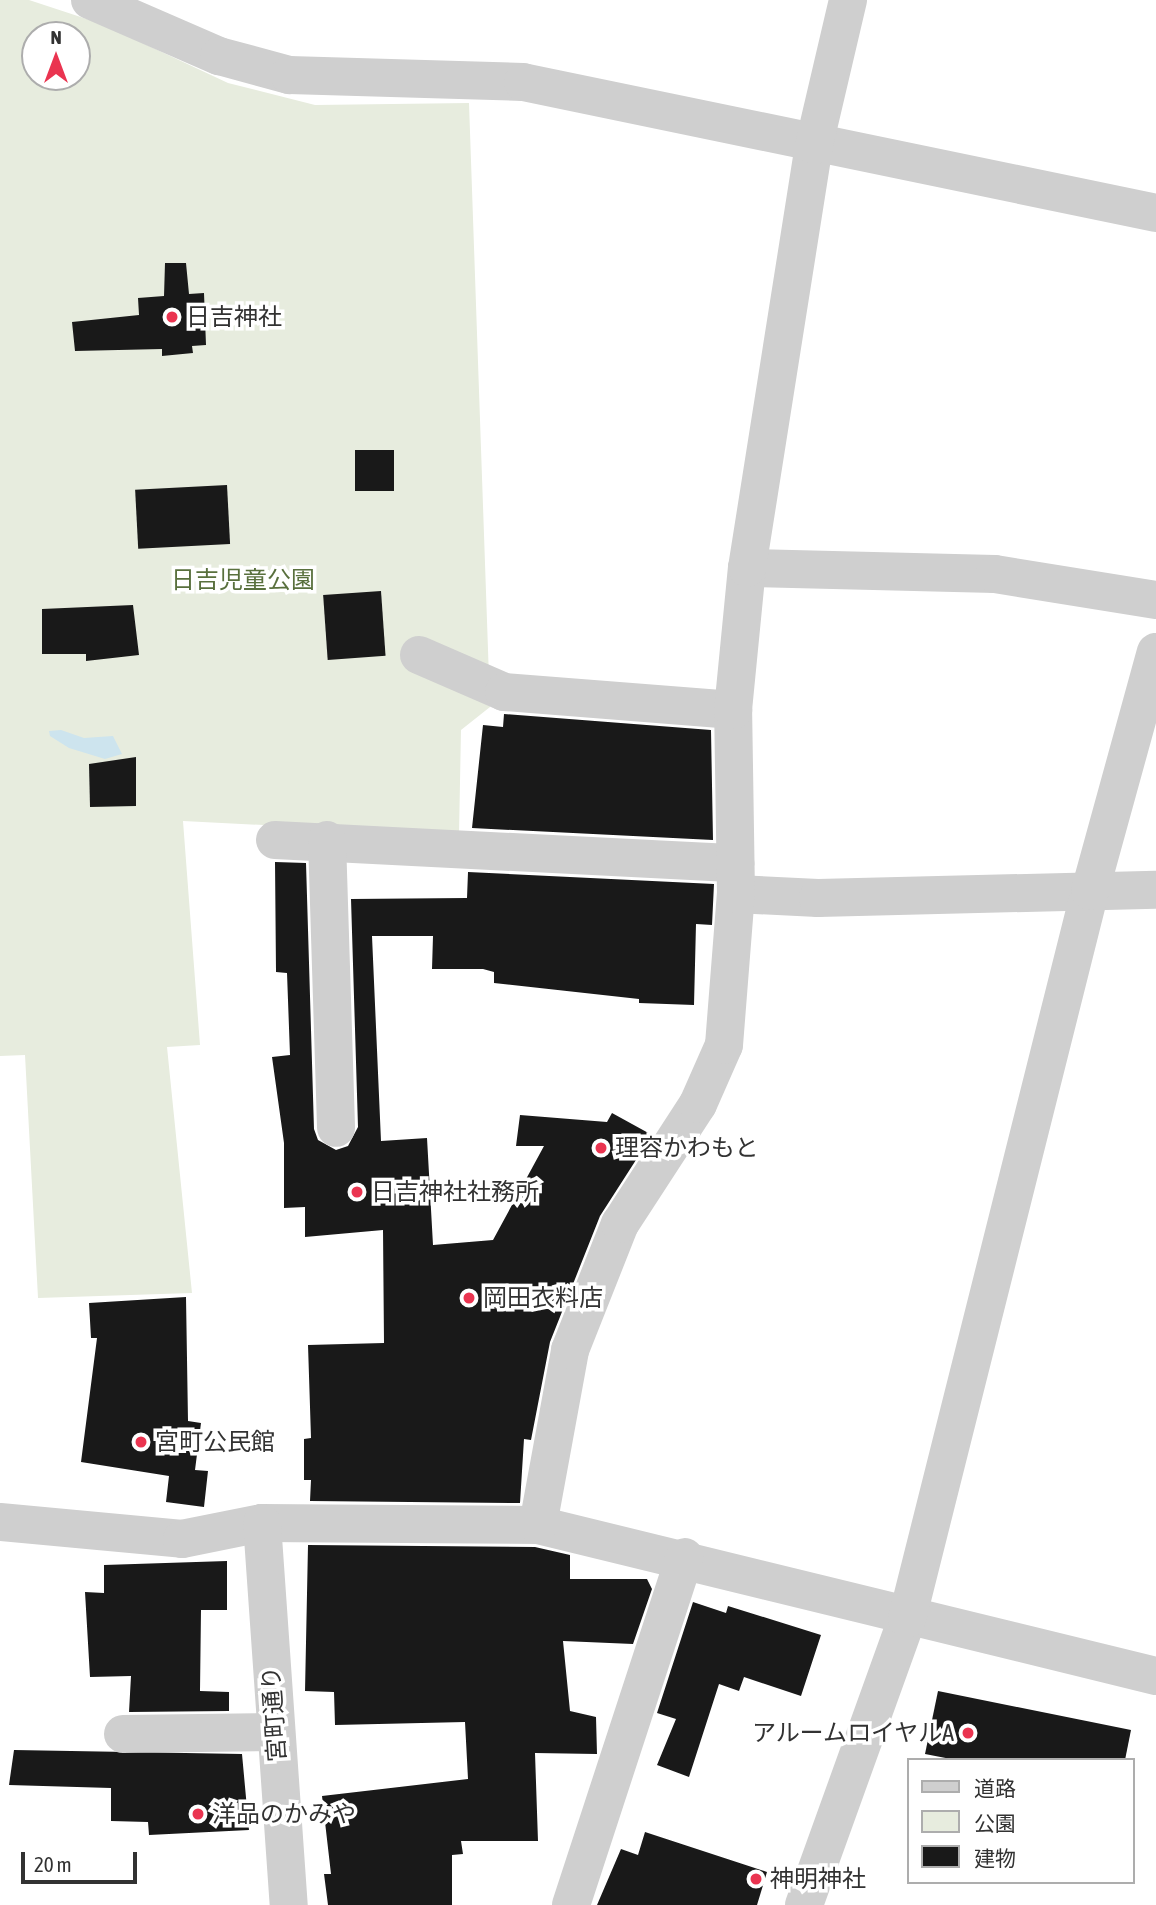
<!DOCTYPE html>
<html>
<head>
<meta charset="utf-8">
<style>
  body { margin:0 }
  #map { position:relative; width:1156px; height:1905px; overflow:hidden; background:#fff; font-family:"Asap Condensed","Noto Sans JP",sans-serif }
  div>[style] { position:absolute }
  .green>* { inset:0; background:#e7ecde }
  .water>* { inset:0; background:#cde4ee }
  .building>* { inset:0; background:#191919; transform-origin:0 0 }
  .minor>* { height:38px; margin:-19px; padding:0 19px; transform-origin:19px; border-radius:19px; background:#cfcfcf }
  .dots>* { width:19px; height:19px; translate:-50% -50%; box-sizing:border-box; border:4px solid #fff; border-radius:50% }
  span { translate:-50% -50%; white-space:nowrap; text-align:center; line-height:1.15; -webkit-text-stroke:7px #fff; paint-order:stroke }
  .poi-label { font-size:24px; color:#323232 }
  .left { translate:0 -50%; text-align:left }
  .right { translate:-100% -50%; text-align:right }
  .park-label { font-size:24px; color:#59703d }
  .street-label { font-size:24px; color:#323232 }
  .legend { position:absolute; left:907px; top:1758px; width:228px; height:126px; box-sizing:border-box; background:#fff; border:2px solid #adadad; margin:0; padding:9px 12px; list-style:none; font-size:21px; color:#323232 }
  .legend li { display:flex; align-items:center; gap:14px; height:35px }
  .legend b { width:35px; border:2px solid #adadad }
  .north { position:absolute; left:21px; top:21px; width:70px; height:70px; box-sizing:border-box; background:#fff; border:2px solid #adadad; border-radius:50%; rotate:0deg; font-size:19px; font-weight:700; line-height:28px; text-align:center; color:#323232 }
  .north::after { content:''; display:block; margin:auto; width:24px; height:32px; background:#ea3450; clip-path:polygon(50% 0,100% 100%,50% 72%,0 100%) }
  .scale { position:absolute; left:21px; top:1852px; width:116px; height:32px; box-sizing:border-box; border:4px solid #323232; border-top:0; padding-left:9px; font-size:21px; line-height:24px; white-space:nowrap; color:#323232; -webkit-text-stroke:5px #fff; paint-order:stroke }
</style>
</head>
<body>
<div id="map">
  <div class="green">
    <i style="clip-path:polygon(evenodd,0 0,29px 0,102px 24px,228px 83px,315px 105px,469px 103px,490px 707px,461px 730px,459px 835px,183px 821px,200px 1045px,167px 1047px,192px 1293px,38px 1298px,25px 1055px,0 1056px,0 0,35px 35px,77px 35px,77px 77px,35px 77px,35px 35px)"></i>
  </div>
  <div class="water">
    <i style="clip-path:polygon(61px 730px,84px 738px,113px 736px,122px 754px,105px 759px,69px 748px,50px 736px,49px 731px)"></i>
  </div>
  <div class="building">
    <i style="clip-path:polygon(165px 263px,186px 263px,189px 294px,204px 293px,206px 345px,192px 346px,193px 353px,162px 356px,162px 349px,75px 351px,72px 322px,139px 315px,138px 298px,164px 296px)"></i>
    <i style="left:394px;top:450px;width:41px;height:39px;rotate:90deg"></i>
    <i style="left:227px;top:485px;width:59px;height:92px;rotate:87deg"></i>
    <i style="left:381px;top:591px;width:65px;height:58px;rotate:86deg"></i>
    <i style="clip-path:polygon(133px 605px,139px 655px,86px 661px,86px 654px,42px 654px,42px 609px)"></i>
    <i style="clip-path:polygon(504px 714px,711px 730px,713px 840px,472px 828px,483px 725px,503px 727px)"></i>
    <i style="clip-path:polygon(136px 757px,136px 806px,90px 807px,89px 764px)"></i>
    <i style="clip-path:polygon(275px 862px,306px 863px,314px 1129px,318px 1140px,336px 1150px,348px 1146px,358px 1127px,351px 899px,467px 898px,468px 872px,714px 884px,712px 925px,696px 924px,694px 1005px,639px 1003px,639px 999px,494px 983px,494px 972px,483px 969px,432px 969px,433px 936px,372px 936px,381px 1141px,427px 1138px,433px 1245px,493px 1240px,544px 1146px,516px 1146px,520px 1115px,607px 1122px,612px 1113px,652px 1135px,600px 1216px,550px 1342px,531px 1440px,524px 1439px,520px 1503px,310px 1501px,311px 1480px,304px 1480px,304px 1439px,311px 1438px,308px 1345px,384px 1343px,383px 1230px,305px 1237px,305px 1207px,284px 1208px,284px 1143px,272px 1057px,290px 1055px,287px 973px,276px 972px)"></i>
    <i style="clip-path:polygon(186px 1297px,188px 1421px,201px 1423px,195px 1470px,208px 1471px,204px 1507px,166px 1502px,169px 1476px,81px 1462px,97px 1338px,91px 1338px,89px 1303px)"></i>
    <i style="clip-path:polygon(308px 1545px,535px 1547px,570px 1555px,570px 1579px,647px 1579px,652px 1589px,633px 1644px,563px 1641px,570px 1711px,596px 1717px,597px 1754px,535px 1753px,538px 1841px,461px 1841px,463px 1854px,452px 1855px,452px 1905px,328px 1905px,324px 1874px,331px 1874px,322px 1796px,468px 1779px,465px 1722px,335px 1725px,334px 1692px,305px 1691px)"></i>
    <i style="clip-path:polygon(227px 1561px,227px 1610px,201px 1610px,200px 1691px,229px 1692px,229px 1711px,129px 1712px,131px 1676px,90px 1677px,85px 1592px,104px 1593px,104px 1565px)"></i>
    <i style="clip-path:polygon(693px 1602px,726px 1613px,728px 1606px,821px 1635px,801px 1696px,744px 1677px,739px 1691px,719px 1684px,689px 1777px,657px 1765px,676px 1719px,657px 1713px)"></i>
    <i style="clip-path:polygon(938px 1691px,1131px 1730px,1125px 1760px,956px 1760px,925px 1754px)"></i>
    <i style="clip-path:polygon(14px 1750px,242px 1754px,249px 1830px,149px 1835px,148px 1822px,111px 1821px,111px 1788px,9px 1785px)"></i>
    <i style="clip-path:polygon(645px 1832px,767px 1872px,757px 1905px,597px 1905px,621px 1849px,638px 1855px)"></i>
  </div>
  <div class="minor">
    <i style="left:90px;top:0;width:141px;rotate:23.5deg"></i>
    <i style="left:219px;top:56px;width:73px;rotate:15.2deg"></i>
    <i style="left:289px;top:75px;width:234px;rotate:1.7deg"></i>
    <i style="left:523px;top:82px;width:646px;rotate:11.69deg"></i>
    <i style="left:747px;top:568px;width:248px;rotate:1.4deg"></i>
    <i style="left:995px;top:574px;width:163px;rotate:9.2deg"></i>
    <i style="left:419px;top:655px;width:93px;rotate:23.5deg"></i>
    <i style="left:504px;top:692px;width:230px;rotate:4.5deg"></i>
    <i style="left:275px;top:840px;width:461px;rotate:2.9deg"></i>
    <i style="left:327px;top:840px;width:288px;rotate:88.2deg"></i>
    <i style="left:736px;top:894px;width:82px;rotate:2.8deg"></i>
    <i style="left:818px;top:898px;width:338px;rotate:-1.4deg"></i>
    <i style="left:0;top:1522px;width:183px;rotate:5.3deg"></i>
    <i style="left:182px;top:1539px;width:82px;rotate:-11.3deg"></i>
    <i style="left:262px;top:1523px;width:276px;rotate:0.4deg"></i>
    <i style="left:538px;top:1525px;width:636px;rotate:13.73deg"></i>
    <i style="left:262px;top:1523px;width:383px;rotate:86deg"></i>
    <i style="left:538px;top:1525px;width:178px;rotate:-79.6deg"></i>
    <i style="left:570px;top:1350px;width:136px;rotate:-68.4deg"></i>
    <i style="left:620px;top:1224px;width:143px;rotate:-57deg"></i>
    <i style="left:698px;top:1104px;width:64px;rotate:-66.2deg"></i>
    <i style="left:724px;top:1045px;width:151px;rotate:-85.5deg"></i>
    <i style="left:736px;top:894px;width:184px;rotate:-90.9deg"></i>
    <i style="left:733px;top:710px;width:143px;rotate:-84.4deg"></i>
    <i style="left:747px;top:568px;width:428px;rotate:-81deg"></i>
    <i style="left:814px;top:145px;width:149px;rotate:-76.8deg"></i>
    <i style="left:123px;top:1734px;width:151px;rotate:-0.8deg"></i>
    <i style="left:571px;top:1905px;width:366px;rotate:-71.9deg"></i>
    <i style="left:804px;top:1905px;width:304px;rotate:-70.2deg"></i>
    <i style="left:907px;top:1619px;width:751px;rotate:-75.89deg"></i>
    <i style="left:1090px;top:891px;width:248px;rotate:-74.6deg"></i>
  </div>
  <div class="dots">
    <i style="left:172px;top:317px;background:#ea3450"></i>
    <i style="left:601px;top:1148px;background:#ea3450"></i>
    <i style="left:357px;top:1192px;background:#ea3450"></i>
    <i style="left:469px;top:1298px;background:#ea3450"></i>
    <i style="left:141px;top:1442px;background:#ea3450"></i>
    <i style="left:968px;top:1733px;background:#ea3450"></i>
    <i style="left:198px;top:1814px;background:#ea3450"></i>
    <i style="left:756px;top:1879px;background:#ea3450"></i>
  </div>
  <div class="poi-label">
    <span class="left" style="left:186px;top:317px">日吉神社</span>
    <span class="left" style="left:615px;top:1148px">理容かわもと</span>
    <span class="left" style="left:371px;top:1192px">日吉神社社務所</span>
    <span class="left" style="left:483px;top:1298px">岡田衣料店</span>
    <span class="left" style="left:155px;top:1442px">宮町公民館</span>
    <span class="right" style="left:954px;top:1733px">アルームロイヤルA</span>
    <span class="left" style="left:212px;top:1814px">洋品のかみや</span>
    <span class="left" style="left:770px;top:1879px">神明神社</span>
  </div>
  <div class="park-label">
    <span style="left:243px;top:580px">日吉児童公園</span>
  </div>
  <div class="street-label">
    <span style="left:274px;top:1714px;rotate:-94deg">宮町通り</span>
  </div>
  <ul class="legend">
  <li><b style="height:9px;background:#cfcfcf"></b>道路</li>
  <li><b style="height:19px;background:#e7ecde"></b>公園</li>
  <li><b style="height:19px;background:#191919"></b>建物</li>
  </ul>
  <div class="north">N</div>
  <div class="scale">20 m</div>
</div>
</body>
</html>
